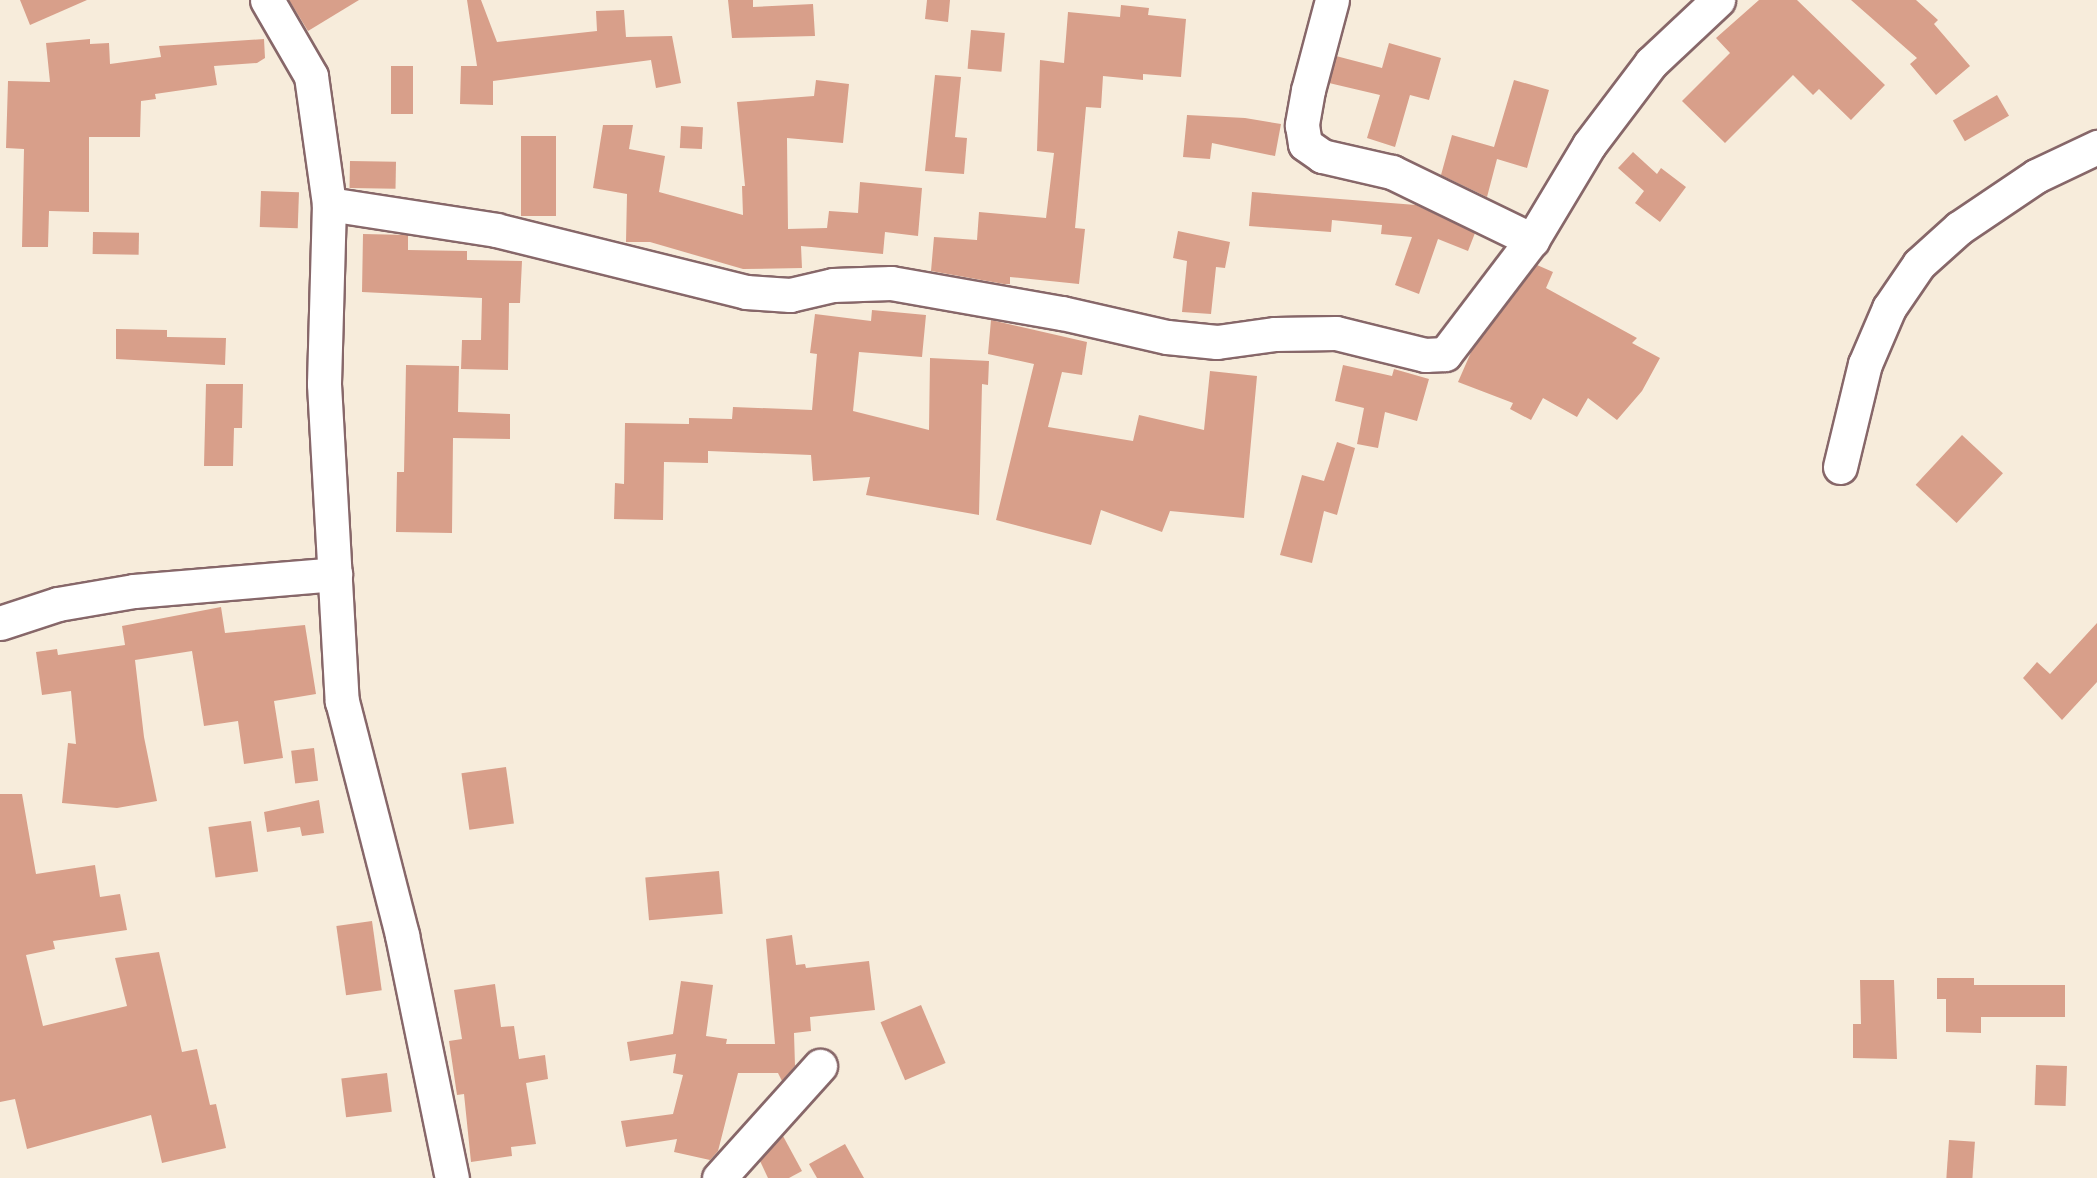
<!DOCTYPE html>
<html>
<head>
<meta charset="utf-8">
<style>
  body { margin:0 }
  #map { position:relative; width:2097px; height:1178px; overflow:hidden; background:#f7ecdb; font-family:"Balsamiq Sans",sans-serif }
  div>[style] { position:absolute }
  .building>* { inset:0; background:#d89f8a; transform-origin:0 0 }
  .roads { filter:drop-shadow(2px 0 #876769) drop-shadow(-2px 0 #876769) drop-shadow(0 2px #876769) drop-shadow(0 -2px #876769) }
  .minor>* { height:33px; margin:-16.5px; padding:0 16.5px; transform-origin:16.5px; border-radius:16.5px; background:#fff }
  span { translate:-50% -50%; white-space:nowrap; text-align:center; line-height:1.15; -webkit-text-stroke:5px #fff; paint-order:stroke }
</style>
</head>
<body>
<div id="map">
  <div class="building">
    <i style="clip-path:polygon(20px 0,87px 0,30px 25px)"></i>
    <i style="clip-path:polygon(289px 0,359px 0,308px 31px)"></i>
    <i style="clip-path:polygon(467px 0,481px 0,497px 42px,597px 31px,596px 11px,624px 10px,626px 37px,672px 36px,681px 83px,656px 88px,651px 60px,493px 81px,493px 105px,460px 104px,461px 66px,477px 66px)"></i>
    <i style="clip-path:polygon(728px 0,753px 0,753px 7px,813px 4px,815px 36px,732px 38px)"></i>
    <i style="clip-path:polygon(927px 0,950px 0,948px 22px,925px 19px)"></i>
    <i style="clip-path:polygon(1759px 0,1797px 0,1885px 85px,1851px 120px,1819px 89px,1813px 95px,1793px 75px,1725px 143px,1682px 101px,1730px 53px,1716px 38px)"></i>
    <i style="clip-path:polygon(1851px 0,1916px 0,1938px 20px,1934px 24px,1970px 66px,1936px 95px,1910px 64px,1917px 58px)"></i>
    <i style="clip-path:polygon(1121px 5px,1149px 8px,1148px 15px,1186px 19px,1181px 77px,1143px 74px,1143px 80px,1103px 76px,1101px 108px,1086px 107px,1075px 228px,1085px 229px,1079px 284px,1010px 277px,1010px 284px,1004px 284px,931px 271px,934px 237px,977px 240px,979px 212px,1046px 218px,1054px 153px,1037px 151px,1040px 60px,1064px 63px,1068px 12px,1120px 17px)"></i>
    <i style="left:971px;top:30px;width:34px;height:39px;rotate:5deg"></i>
    <i style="clip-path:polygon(90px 39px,90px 44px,109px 43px,110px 64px,161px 57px,159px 46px,264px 39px,265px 58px,257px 63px,214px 66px,217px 85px,155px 94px,156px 99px,141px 101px,140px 137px,89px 137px,89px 212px,49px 211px,48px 247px,22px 247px,24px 149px,6px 148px,8px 81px,50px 82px,46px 43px)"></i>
    <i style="clip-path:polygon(1389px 43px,1441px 58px,1429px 100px,1410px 95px,1395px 147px,1367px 138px,1380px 95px,1329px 83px,1336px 56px,1382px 68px)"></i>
    <i style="left:391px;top:66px;width:22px;height:48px"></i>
    <i style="clip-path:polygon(935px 75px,961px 77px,955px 137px,967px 138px,964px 174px,925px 171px)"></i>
    <i style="clip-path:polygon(816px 80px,849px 84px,843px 143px,787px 138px,788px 229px,827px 228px,829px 211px,858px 213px,860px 182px,922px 188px,918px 236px,885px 232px,883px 254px,801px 246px,802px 268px,743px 269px,650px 242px,626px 242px,627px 194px,593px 188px,603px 125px,633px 125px,629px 149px,665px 156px,659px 192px,743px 215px,742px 186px,745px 186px,737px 102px,814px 96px)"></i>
    <i style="clip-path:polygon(1514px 80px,1549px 90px,1527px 168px,1497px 159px,1487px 197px,1441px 175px,1452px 135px,1494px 147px)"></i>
    <i style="left:1997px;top:95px;width:24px;height:51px;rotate:60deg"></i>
    <i style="clip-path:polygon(1187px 115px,1245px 118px,1281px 124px,1275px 156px,1212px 143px,1210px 159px,1183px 157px)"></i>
    <i style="left:681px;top:126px;width:22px;height:22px;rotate:3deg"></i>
    <i style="left:521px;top:136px;width:35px;height:80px"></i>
    <i style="clip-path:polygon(1633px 152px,1657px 174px,1661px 168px,1686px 187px,1660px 222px,1635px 203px,1644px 191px,1618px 168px)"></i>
    <i style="left:350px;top:161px;width:46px;height:27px;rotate:1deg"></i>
    <i style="left:261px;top:191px;width:38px;height:36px;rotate:2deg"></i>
    <i style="clip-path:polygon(1252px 192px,1416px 205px,1475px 233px,1468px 251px,1438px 239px,1419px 294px,1395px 285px,1412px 237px,1381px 234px,1382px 225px,1332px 220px,1331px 232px,1249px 226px)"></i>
    <i style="clip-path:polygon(1178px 231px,1230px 242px,1225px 268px,1216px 267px,1211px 314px,1182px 312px,1187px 261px,1173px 258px)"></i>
    <i style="left:93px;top:232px;width:46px;height:22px;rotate:1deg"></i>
    <i style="clip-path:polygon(363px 234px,408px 235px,408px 250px,467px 251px,467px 260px,522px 261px,520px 303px,509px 303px,508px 370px,461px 369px,462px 340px,481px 340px,482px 298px,362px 292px)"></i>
    <i style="clip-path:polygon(1537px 265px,1553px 272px,1546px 288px,1637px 338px,1632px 343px,1660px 358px,1642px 391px,1617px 420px,1588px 398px,1577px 417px,1543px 398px,1531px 420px,1510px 409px,1513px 403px,1458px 382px,1472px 350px)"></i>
    <i style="clip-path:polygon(872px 310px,926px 315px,922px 357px,859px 352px,853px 411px,929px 430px,930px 358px,989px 361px,988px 385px,982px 384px,979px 515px,866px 495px,870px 477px,813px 481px,811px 455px,708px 451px,708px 463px,664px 462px,663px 520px,614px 519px,615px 483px,624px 484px,625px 423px,689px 424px,689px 418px,732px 419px,733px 407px,812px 410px,817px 354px,810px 353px,815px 314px,871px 321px)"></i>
    <i style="clip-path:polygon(991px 320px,1087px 342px,1082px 375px,1062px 372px,1048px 427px,1133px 441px,1139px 415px,1204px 430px,1210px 371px,1257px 376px,1244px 518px,1170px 511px,1162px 532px,1101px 510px,1091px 545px,996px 520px,1034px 364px,988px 354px)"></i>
    <i style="clip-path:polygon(116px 329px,167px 330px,167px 337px,226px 338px,225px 365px,116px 359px)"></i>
    <i style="clip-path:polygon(406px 365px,459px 366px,458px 412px,510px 414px,510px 439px,453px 438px,452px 533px,396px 532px,397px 472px,404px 472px)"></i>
    <i style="clip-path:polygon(1343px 365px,1392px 376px,1394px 369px,1429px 379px,1417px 421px,1385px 412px,1378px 448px,1357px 444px,1364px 408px,1335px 401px)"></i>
    <i style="clip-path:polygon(206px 384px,243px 384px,242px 428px,234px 428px,233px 466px,204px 466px)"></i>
    <i style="left:1962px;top:435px;width:56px;height:68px;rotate:43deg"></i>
    <i style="clip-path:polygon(1337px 442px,1355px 448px,1337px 515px,1324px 511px,1312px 563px,1280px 555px,1302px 475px,1324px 481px)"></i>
    <i style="clip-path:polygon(221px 607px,225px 633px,305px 625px,316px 694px,274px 701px,283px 758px,244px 764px,238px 721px,204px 726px,192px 651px,135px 660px,144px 737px,157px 801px,117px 808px,62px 803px,68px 743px,76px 744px,71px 691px,42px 695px,36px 652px,57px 649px,58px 655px,125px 645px,122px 626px)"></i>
    <i style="clip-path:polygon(2097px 623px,2097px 682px,2062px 720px,2023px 678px,2037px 662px,2050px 674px)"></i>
    <i style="left:314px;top:748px;width:33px;height:23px;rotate:83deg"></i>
    <i style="left:506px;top:767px;width:57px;height:45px;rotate:82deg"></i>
    <i style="clip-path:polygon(0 794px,22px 794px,36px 874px,95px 865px,100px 897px,120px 894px,127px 930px,53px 941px,55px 949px,26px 955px,43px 1026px,127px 1006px,115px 958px,159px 952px,182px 1052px,197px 1049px,210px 1105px,216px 1104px,226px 1148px,162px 1163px,151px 1115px,27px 1149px,15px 1099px,0 1102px)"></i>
    <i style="clip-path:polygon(319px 800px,324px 833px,302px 836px,300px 827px,267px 832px,264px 812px)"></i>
    <i style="left:251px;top:821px;width:51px;height:43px;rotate:82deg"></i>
    <i style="left:719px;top:871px;width:43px;height:74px;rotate:85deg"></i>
    <i style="left:372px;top:921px;width:70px;height:36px;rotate:82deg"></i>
    <i style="clip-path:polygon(792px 935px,796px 965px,805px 964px,806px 968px,869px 961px,875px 1010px,810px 1017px,811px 1031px,794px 1033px,795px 1066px,782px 1081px,778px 1073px,738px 1073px,718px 1151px,710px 1160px,674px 1152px,677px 1139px,626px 1147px,621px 1121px,673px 1114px,683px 1075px,673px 1073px,676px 1054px,630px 1061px,627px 1042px,673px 1034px,681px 981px,713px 985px,706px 1036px,727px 1039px,726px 1044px,775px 1044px,766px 939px)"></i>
    <i style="clip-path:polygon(1937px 978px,1974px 978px,1974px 985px,2065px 985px,2065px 1017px,1981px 1017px,1981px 1033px,1946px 1032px,1946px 999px,1937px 999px)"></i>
    <i style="clip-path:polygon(1860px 980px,1894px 980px,1897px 1059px,1853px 1058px,1853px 1024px,1861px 1024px)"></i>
    <i style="clip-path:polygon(495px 984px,501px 1027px,514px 1026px,519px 1059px,545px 1055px,548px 1079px,526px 1083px,536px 1144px,511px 1147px,512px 1156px,471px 1162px,464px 1094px,457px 1095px,449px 1041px,462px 1039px,454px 990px)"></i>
    <i style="left:921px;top:1005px;width:63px;height:44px;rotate:67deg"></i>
    <i style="left:2036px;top:1065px;width:31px;height:40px;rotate:2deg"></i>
    <i style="left:387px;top:1073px;width:39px;height:46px;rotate:83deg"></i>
    <i style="clip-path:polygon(783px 1136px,802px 1171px,789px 1178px,768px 1178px,760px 1161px)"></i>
    <i style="left:1949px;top:1140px;width:26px;height:38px;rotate:4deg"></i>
    <i style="clip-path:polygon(845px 1144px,864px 1178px,817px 1178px,809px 1164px)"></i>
  </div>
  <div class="roads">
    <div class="minor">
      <i style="left:267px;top:0;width:88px;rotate:59.9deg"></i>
      <i style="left:311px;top:76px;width:129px;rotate:82deg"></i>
      <i style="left:329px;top:204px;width:180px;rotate:91.6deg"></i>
      <i style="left:324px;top:384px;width:318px;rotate:86.8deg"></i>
      <i style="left:342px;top:701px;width:242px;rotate:75.6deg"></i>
      <i style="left:402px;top:935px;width:248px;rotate:78.4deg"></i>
      <i style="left:1332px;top:0;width:93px;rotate:104.9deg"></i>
      <i style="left:1308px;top:90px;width:36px;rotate:100deg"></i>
      <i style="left:1302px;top:125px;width:19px;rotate:81deg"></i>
      <i style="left:1305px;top:144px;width:21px;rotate:35deg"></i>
      <i style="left:1322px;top:156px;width:72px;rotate:12.9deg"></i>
      <i style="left:1392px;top:172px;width:156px;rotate:25.9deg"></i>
      <i style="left:329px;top:204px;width:169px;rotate:8.8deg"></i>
      <i style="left:496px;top:230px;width:258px;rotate:13.9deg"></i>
      <i style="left:746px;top:292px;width:44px;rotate:3.9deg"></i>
      <i style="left:790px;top:295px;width:44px;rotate:-13.1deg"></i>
      <i style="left:833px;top:285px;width:58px;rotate:-2deg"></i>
      <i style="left:891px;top:283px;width:174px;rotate:10deg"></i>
      <i style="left:1062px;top:313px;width:108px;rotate:12.9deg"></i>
      <i style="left:1167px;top:337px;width:50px;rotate:5.7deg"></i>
      <i style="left:1217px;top:342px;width:59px;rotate:-7.9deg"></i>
      <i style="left:1275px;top:334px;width:61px;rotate:-0.9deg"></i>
      <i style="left:1336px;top:333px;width:92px;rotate:13.9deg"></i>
      <i style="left:1425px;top:355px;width:20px;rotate:-3deg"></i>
      <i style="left:1445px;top:354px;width:143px;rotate:-52.7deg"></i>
      <i style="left:1532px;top:240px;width:111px;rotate:-59deg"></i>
      <i style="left:1589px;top:145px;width:103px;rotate:-52.9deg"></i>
      <i style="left:1651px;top:63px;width:92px;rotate:-43.2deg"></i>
      <i style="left:1840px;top:467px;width:106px;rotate:-76.4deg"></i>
      <i style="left:1865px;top:364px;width:61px;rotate:-66.8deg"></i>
      <i style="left:1889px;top:308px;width:53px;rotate:-55.7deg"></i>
      <i style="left:1919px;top:264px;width:54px;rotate:-42deg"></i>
      <i style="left:1959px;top:228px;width:93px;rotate:-34deg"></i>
      <i style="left:2036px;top:176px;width:68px;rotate:-25.4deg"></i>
      <i style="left:0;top:623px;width:61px;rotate:-18.1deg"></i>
      <i style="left:58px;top:604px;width:77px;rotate:-9.7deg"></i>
      <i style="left:134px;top:591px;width:202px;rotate:-4.8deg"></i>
      <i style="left:719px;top:1178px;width:151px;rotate:-48deg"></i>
    </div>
  </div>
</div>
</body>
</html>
